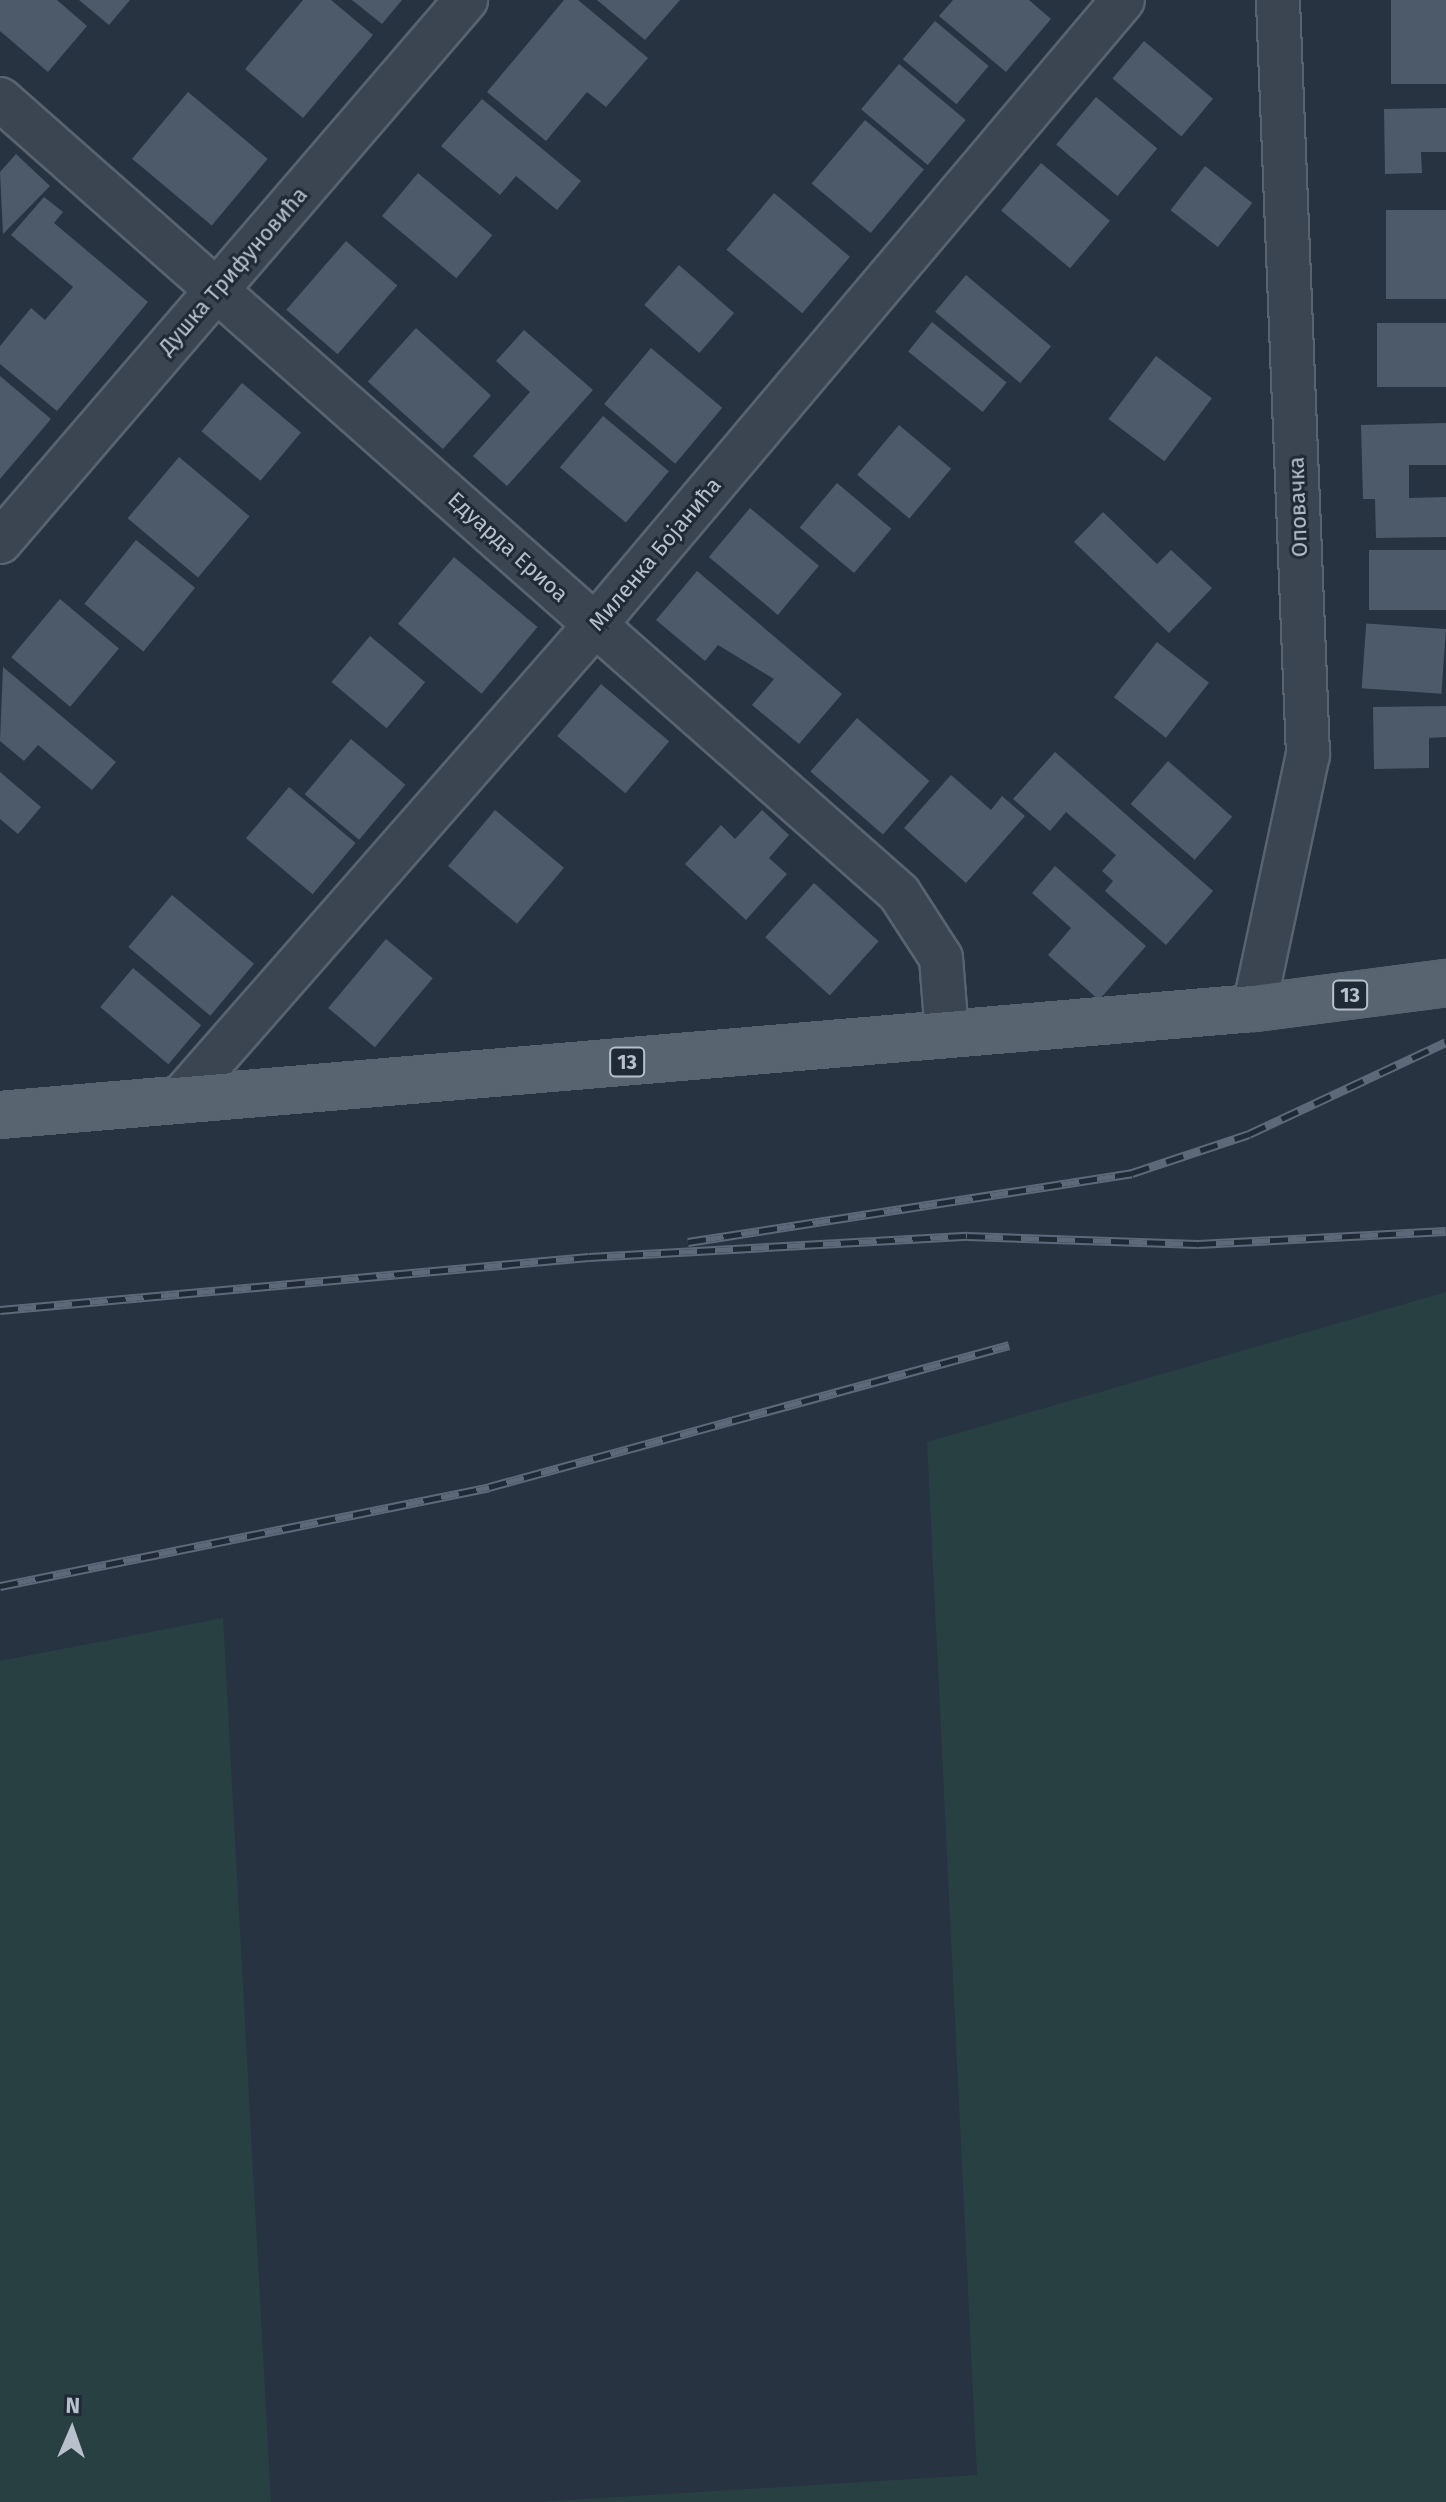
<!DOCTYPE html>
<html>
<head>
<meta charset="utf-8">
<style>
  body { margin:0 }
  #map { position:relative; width:1446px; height:2502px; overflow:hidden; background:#273341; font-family:"Fira Sans",sans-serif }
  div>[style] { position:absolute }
  .green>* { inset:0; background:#294042 }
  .building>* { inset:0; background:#4d5a6a; transform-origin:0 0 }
  .roads { filter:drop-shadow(2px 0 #59636f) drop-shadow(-2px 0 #59636f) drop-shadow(0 2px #59636f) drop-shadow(0 -2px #59636f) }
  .minor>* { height:42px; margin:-21px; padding:0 21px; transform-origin:21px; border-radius:21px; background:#3b4551 }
  .major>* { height:44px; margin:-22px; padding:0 22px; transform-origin:22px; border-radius:22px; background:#596471 }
  .rail>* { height:9px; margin-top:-4.5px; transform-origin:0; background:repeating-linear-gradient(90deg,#202a37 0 18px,#5d6978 0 36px); box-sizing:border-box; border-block:2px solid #5d6978 }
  span { translate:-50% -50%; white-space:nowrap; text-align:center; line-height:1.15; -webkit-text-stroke:6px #202a37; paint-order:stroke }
  .shield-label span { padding:2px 6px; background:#202a37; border:2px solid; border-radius:6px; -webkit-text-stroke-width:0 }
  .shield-label { font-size:20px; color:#b8c0cb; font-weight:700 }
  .street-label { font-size:22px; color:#b8c0cb }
  .north { position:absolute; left:32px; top:2390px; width:80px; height:80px; -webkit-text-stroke:6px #202a37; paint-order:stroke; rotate:2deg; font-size:22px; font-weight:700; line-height:32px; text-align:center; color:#b8c0cb }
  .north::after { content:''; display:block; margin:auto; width:28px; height:36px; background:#b8c0cb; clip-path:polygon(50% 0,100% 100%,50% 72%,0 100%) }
</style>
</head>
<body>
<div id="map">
  <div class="green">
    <i style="clip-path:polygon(1446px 1292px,1446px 2502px,537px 2502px,977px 2475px,927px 1442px)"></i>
    <i style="clip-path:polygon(223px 1618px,271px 2502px,0 2502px,0 1661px)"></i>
  </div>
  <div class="building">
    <i style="clip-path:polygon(0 0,57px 0,87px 26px,48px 72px,0 31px)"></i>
    <i style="clip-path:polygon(79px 0,130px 0,109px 25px)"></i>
    <i style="clip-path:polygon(303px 0,331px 0,373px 35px,303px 118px,245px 69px)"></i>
    <i style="clip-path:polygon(352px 0,402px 0,382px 24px)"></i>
    <i style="clip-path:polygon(564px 0,578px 0,648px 58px,606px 107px,587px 92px,546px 141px,487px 92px)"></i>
    <i style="clip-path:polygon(597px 0,680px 0,645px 40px)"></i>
    <i style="clip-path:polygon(953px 0,1029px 0,1051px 19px,1006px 72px,939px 16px)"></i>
    <i style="left:1391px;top:0;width:55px;height:84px"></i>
    <i style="left:935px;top:21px;width:70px;height:50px;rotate:40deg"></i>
    <i style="left:1144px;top:41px;width:90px;height:49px;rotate:40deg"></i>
    <i style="left:899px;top:64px;width:87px;height:59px;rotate:40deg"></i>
    <i style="left:188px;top:92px;width:104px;height:87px;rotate:40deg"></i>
    <i style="left:1096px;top:97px;width:80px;height:62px;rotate:40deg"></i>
    <i style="clip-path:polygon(482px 99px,581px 181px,557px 210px,516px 176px,500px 195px,441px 146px)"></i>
    <i style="clip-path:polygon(1446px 108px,1446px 152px,1421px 152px,1422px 173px,1385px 174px,1384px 109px)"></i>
    <i style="left:865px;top:120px;width:77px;height:83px;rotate:40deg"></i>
    <i style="clip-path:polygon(16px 154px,50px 186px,3px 234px,0 172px)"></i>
    <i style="left:1041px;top:163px;width:90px;height:62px;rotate:40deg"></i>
    <i style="left:1205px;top:166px;width:60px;height:56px;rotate:38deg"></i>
    <i style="left:418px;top:173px;width:97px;height:56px;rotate:40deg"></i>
    <i style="left:774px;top:193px;width:99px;height:74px;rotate:40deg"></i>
    <i style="clip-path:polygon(44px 197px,63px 212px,54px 223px,148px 302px,57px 411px,0 364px,0 346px,31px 308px,45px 320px,73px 287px,11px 235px)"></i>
    <i style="left:1446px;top:210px;width:89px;height:60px;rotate:90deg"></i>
    <i style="left:346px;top:241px;width:68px;height:91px;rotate:41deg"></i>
    <i style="left:679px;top:265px;width:73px;height:53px;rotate:41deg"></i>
    <i style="left:966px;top:275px;width:111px;height:48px;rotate:40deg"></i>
    <i style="left:932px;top:322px;width:96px;height:38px;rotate:39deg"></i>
    <i style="left:1446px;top:323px;width:64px;height:69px;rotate:90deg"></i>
    <i style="left:416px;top:328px;width:101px;height:72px;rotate:42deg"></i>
    <i style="clip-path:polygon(524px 330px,593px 390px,507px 486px,473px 456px,530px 392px,496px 361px)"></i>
    <i style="left:651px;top:348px;width:93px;height:73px;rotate:40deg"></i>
    <i style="left:1156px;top:356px;width:70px;height:79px;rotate:37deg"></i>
    <i style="clip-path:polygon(0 376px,51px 419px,0 479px)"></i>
    <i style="left:242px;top:383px;width:77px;height:63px;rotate:40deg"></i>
    <i style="left:603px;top:416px;width:86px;height:67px;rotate:40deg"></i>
    <i style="clip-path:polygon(1446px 423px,1446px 465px,1409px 465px,1409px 498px,1446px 497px,1446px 537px,1376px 538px,1375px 499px,1363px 499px,1361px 425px)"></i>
    <i style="left:899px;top:425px;width:68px;height:65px;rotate:40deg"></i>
    <i style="left:179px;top:457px;width:92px;height:80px;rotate:40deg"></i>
    <i style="left:837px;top:483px;width:71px;height:58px;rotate:40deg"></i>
    <i style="left:750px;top:508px;width:90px;height:64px;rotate:40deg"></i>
    <i style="clip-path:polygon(1103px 512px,1157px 564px,1171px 550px,1212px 588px,1169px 633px,1074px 542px)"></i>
    <i style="left:136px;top:540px;width:76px;height:82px;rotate:39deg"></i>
    <i style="left:1446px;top:550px;width:60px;height:77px;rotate:90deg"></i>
    <i style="left:454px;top:557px;width:109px;height:87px;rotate:40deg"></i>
    <i style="clip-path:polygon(697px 571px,842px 694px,799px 744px,752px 705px,774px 679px,718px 645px,705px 661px,656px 620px)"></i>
    <i style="left:60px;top:599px;width:77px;height:76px;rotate:40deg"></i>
    <i style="left:1446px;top:629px;width:65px;height:80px;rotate:94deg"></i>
    <i style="left:370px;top:636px;width:72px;height:60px;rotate:40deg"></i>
    <i style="left:1157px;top:642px;width:66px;height:70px;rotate:38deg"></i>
    <i style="clip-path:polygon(3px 667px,116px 762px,92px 790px,38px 745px,24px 761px,0 741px)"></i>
    <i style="left:601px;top:684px;width:89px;height:68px;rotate:40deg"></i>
    <i style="clip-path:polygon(1446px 706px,1446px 737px,1429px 738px,1429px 768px,1374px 769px,1373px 707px)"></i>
    <i style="left:857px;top:718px;width:96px;height:71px;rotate:41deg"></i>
    <i style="left:351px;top:739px;width:71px;height:72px;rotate:40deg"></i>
    <i style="clip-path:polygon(1055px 752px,1213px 891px,1166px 945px,1105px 891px,1113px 881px,1102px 871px,1116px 855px,1066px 812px,1050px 831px,1013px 799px)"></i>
    <i style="left:1168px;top:761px;width:85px;height:57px;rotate:41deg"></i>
    <i style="clip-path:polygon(0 772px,41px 807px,18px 834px,0 819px)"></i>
    <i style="clip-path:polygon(951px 775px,991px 810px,1002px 796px,1025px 816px,966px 883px,904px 828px)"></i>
    <i style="left:289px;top:787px;width:87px;height:67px;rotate:40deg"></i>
    <i style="left:495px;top:810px;width:90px;height:73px;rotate:40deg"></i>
    <i style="clip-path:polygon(762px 810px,789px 835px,769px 858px,787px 874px,746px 920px,685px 864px,721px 825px,735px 839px)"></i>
    <i style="clip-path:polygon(1055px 866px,1146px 946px,1099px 1000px,1048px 955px,1071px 928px,1032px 893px)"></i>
    <i style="left:814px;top:883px;width:87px;height:73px;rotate:42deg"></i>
    <i style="left:172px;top:895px;width:107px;height:68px;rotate:40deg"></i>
    <i style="left:386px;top:939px;width:61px;height:90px;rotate:40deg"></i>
    <i style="left:133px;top:968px;width:89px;height:51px;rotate:40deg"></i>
  </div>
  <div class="roads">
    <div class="minor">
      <i style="left:0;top:99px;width:1199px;rotate:41.45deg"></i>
      <i style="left:899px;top:893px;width:77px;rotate:57.1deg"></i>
      <i style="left:941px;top:958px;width:76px;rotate:85.5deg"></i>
      <i style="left:0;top:542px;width:715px;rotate:-49.31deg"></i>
      <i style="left:1254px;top:1008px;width:259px;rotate:-78deg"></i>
      <i style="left:1308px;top:755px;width:756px;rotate:-92.28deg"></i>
      <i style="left:178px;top:1101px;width:633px;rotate:-48.78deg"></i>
      <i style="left:595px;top:625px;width:818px;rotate:-49.81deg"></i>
    </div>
    <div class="major">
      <i style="left:0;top:1115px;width:1259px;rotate:-4.88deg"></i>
      <i style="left:1254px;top:1008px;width:194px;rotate:-7.4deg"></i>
    </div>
  </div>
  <div class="rail">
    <i style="left:688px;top:1242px;width:449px;rotate:-8.8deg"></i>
    <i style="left:1132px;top:1173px;width:123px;rotate:-18.4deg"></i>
    <i style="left:1249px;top:1134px;width:217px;rotate:-25deg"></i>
    <i style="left:0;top:1310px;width:591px;rotate:-5.14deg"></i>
    <i style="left:589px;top:1257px;width:379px;rotate:-3.2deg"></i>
    <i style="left:967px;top:1236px;width:231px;rotate:2deg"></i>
    <i style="left:1198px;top:1244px;width:248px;rotate:-3deg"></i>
    <i style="left:0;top:1586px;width:499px;rotate:-11.4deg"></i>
    <i style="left:489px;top:1487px;width:539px;rotate:-15.27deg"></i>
  </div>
  <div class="shield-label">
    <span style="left:1350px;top:995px">13</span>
    <span style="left:627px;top:1062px">13</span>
  </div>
  <div class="street-label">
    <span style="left:233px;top:271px;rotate:-49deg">Душка Трифуновића</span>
    <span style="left:1298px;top:507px;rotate:-92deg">Оповачка</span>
    <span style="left:508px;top:547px;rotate:42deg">Едуарда Ериоа</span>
    <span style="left:655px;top:554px;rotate:-50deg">Миленка Бојанића</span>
  </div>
  <div class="north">N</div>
</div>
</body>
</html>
